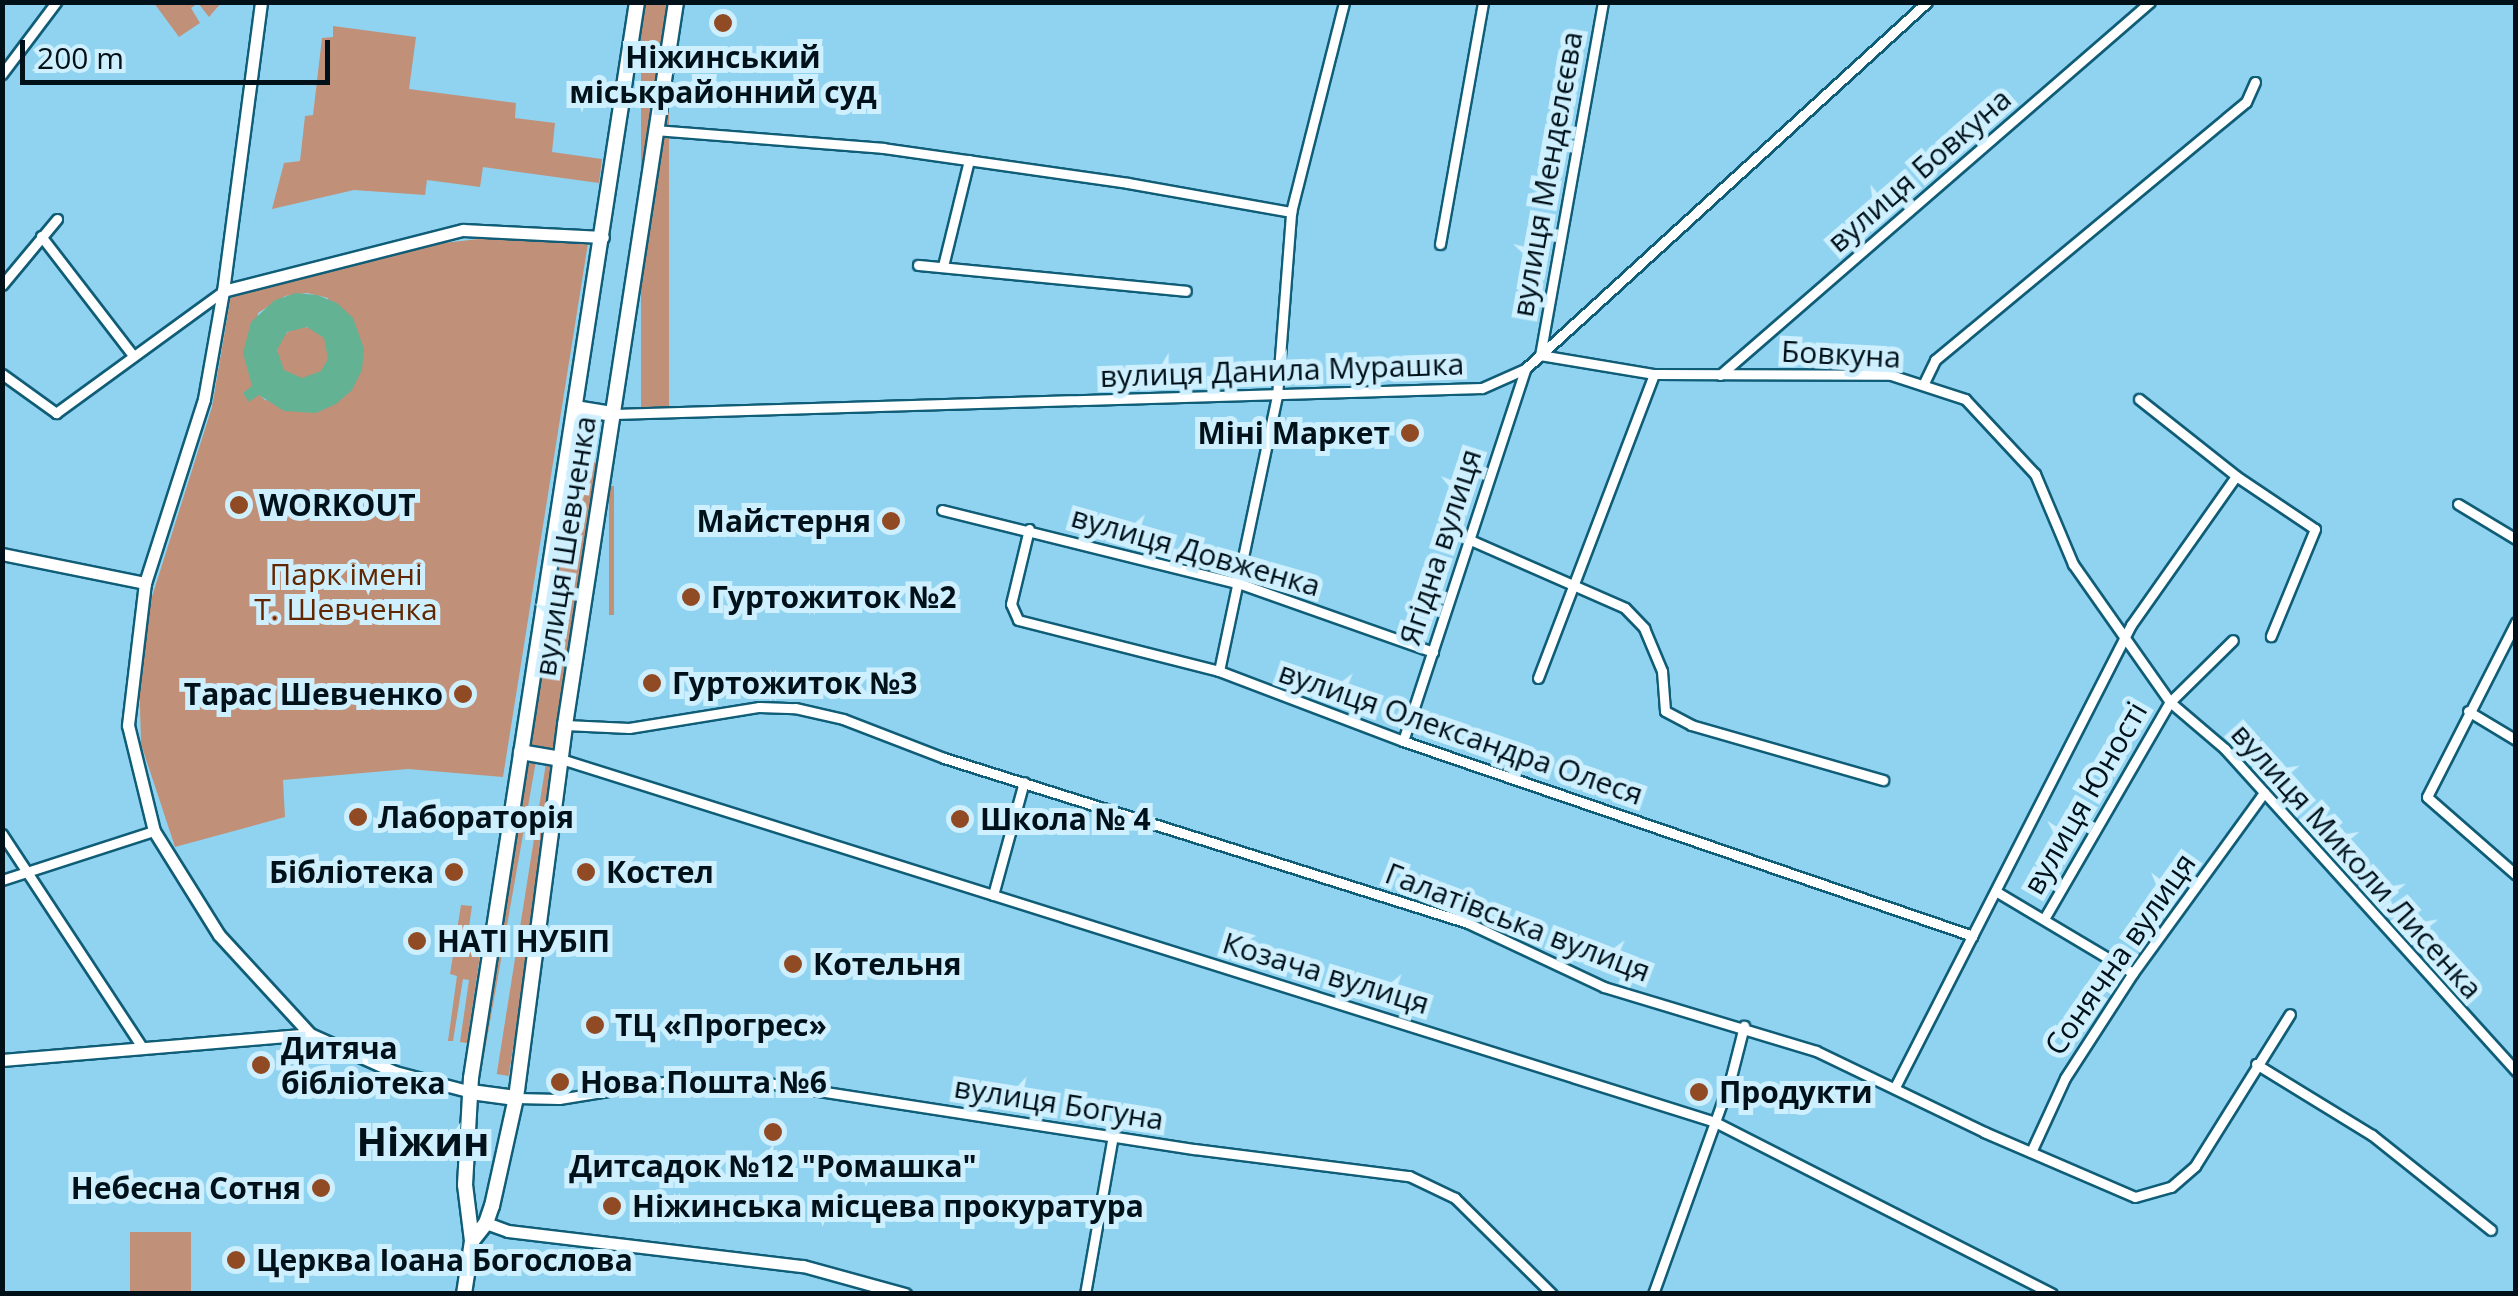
<!DOCTYPE html>
<html>
<head>
<meta charset="utf-8">
<style>
  body { margin:0 }
  #map { position:relative; width:2518px; height:1296px; overflow:hidden; background:#8fd3f1; font-family:"Open Sans",sans-serif }
  div>[style] { position:absolute }
  .green>* { inset:0; background:#c19078; transform-origin:0 0 }
  .round { border-radius:50% }
  .water>* { inset:0; background:#63b294 }
  .roads { filter:drop-shadow(2px 0 #105d77) drop-shadow(-2px 0 #105d77) drop-shadow(0 2px #105d77) drop-shadow(0 -2px #105d77) }
  .street>* { height:9px; margin:-4.5px; padding:0 4.5px; transform-origin:4.5px; border-radius:4.5px; background:#fff }
  .secondary>* { height:11px; margin:-5.5px; padding:0 5.5px; transform-origin:5.5px; border-radius:5.5px; background:#fff }
  .primary>* { height:14px; margin:-7px; padding:0 7px; transform-origin:7px; border-radius:7px; background:#fff }
  .dots>* { width:28px; height:28px; translate:-50% -50%; box-sizing:border-box; border:5px solid #ceeffe; border-radius:50% }
  span { translate:-50% -50%; white-space:nowrap; text-align:center; line-height:1.15; -webkit-text-stroke:10px #ceeffe; paint-order:stroke }
  .poi-label { font-size:30px; color:#001119; font-weight:700 }
  .right { translate:-100% -50%; text-align:right }
  .left { translate:0 -50%; text-align:left }
  .street-label { font-size:30px; color:#001119 }
  .park-label { font-size:30px; color:#622701 }
  .district-label { font-size:40px; color:#001119; font-weight:700 }
  .frame { position:absolute; inset:0; border:5px solid #001119; pointer-events:none }
  .scale { position:absolute; left:20px; top:40px; width:310px; height:45px; box-sizing:border-box; border:5px solid #001119; border-top:0; padding-left:12px; font-size:30px; line-height:35px; white-space:nowrap; color:#001119; -webkit-text-stroke:8px #ceeffe; paint-order:stroke }
</style>
</head>
<body>
<div id="map">
  <div class="green">
    <i style="clip-path:polygon(154px 3px,221px 3px,209px 17px,198px 3px,191px 8px,200px 23px,179px 37px)"></i>
    <i style="left:641px;top:3px;width:28px;height:405px"></i>
    <i style="clip-path:polygon(333px 26px,416px 37px,409px 89px,516px 103px,515px 118px,555px 123px,552px 152px,602px 159px,599px 183px,483px 167px,480px 187px,427px 180px,425px 195px,354px 190px,272px 209px,284px 163px,300px 161px,305px 116px,313px 115px,322px 38px,333px 37px)"></i>
    <i style="clip-path:polygon(evenodd,505px 236px,588px 243px,503px 777px,408px 769px,283px 780px,285px 817px,175px 847px,141px 744px,139px 670px,149px 606px,212px 407px,231px 295px,408px 247px,505px 236px,307px 293px,328px 298px,336px 404px,265px 400px,259px 394px,243px 393px,253px 386px,258px 313px,285px 296px,307px 293px)"></i>
    <i class="round" style="left:277px;top:327px;width:52px;height:52px"></i>
    <i style="left:571px;top:459px;width:30px;height:289px;rotate:8deg"></i>
    <i style="left:609px;top:486px;width:5px;height:129px"></i>
    <i style="left:525px;top:760px;width:11px;height:315px;rotate:10deg"></i>
    <i style="left:546px;top:763px;width:12px;height:315px;rotate:9deg"></i>
    <i style="clip-path:polygon(461px 905px,472px 906px,468px 934px,478px 936px,477px 948px,481px 949px,467px 1043px,460px 1042px,469px 980px,463px 979px,453px 1041px,448px 1041px,457px 976px,450px 974px)"></i>
    <i style="left:191px;top:1232px;width:61px;height:61px;rotate:90deg"></i>
  </div>
  <div class="water">
    <i style="clip-path:polygon(evenodd,296px 293px,317px 295px,337px 303px,353px 318px,364px 349px,362px 370px,352px 390px,336px 404px,316px 413px,284px 411px,259px 395px,249px 402px,243px 393px,252px 386px,243px 353px,251px 322px,275px 300px,296px 293px,307px 327px,324px 338px,328px 359px,321px 371px,302px 378px,284px 370px,277px 350px,287px 332px,307px 327px)"></i>
  </div>
  <div class="roads">
    <div class="street">
      <i style="left:1603px;top:2px;width:359px;rotate:100.1deg"></i>
      <i style="left:1540px;top:355px;width:116px;rotate:9.5deg"></i>
      <i style="left:1654px;top:374px;width:237px;rotate:0.2deg"></i>
      <i style="left:1891px;top:375px;width:78px;rotate:18deg"></i>
      <i style="left:1965px;top:399px;width:103px;rotate:47deg"></i>
      <i style="left:2035px;top:474px;width:98px;rotate:67.1deg"></i>
      <i style="left:2073px;top:564px;width:169px;rotate:54.9deg"></i>
      <i style="left:2170px;top:702px;width:72px;rotate:40.5deg"></i>
      <i style="left:2225px;top:749px;width:434px;rotate:47.9deg"></i>
      <i style="left:2px;top:74px;width:90px;rotate:-53.1deg"></i>
      <i style="left:656px;top:130px;width:228px;rotate:4.5deg"></i>
      <i style="left:883px;top:148px;width:247px;rotate:8.1deg"></i>
      <i style="left:1128px;top:183px;width:166px;rotate:10.1deg"></i>
      <i style="left:41px;top:236px;width:149px;rotate:52.4deg"></i>
      <i style="left:1440px;top:244px;width:246px;rotate:-79.9deg"></i>
      <i style="left:918px;top:265px;width:269px;rotate:5.5deg"></i>
      <i style="left:943px;top:266px;width:109px;rotate:-76.2deg"></i>
      <i style="left:2px;top:285px;width:86px;rotate:-50.2deg"></i>
      <i style="left:2px;top:374px;width:67px;rotate:35.8deg"></i>
      <i style="left:56px;top:413px;width:207px;rotate:-36.1deg"></i>
      <i style="left:1720px;top:375px;width:569px;rotate:-40.94deg"></i>
      <i style="left:1923px;top:385px;width:28px;rotate:-64deg"></i>
      <i style="left:1935px;top:360px;width:404px;rotate:-39.7deg"></i>
      <i style="left:2246px;top:102px;width:22px;rotate:-66deg"></i>
      <i style="left:2139px;top:399px;width:124px;rotate:38.4deg"></i>
      <i style="left:2236px;top:476px;width:95px;rotate:33.9deg"></i>
      <i style="left:2315px;top:529px;width:116px;rotate:112.4deg"></i>
      <i style="left:614px;top:414px;width:868px;rotate:-1.72deg"></i>
      <i style="left:1482px;top:388px;width:47px;rotate:-23.8deg"></i>
      <i style="left:1525px;top:369px;width:544px;rotate:-42.39deg"></i>
      <i style="left:2458px;top:504px;width:68px;rotate:31.1deg"></i>
      <i style="left:942px;top:510px;width:305px;rotate:13.9deg"></i>
      <i style="left:1238px;top:583px;width:207px;rotate:19.5deg"></i>
      <i style="left:1029px;top:529px;width:77px;rotate:103.5deg"></i>
      <i style="left:1011px;top:604px;width:17px;rotate:66deg"></i>
      <i style="left:1018px;top:620px;width:207px;rotate:14.2deg"></i>
      <i style="left:1219px;top:671px;width:197px;rotate:20.8deg"></i>
      <i style="left:1403px;top:741px;width:602px;rotate:18.89deg"></i>
      <i style="left:1468px;top:539px;width:171px;rotate:23.7deg"></i>
      <i style="left:1625px;top:608px;width:28px;rotate:46deg"></i>
      <i style="left:1644px;top:628px;width:47px;rotate:67.3deg"></i>
      <i style="left:1662px;top:671px;width:40px;rotate:85.7deg"></i>
      <i style="left:1665px;top:711px;width:30px;rotate:28deg"></i>
      <i style="left:1691px;top:725px;width:200px;rotate:16deg"></i>
      <i style="left:2516px;top:622px;width:196px;rotate:117deg"></i>
      <i style="left:2427px;top:797px;width:118px;rotate:41.2deg"></i>
      <i style="left:1219px;top:671px;width:281px;rotate:-78.1deg"></i>
      <i style="left:1277px;top:396px;width:185px;rotate:-85.6deg"></i>
      <i style="left:1291px;top:212px;width:217px;rotate:-75.8deg"></i>
      <i style="left:1538px;top:678px;width:325px;rotate:-69.1deg"></i>
      <i style="left:2468px;top:711px;width:56px;rotate:31.1deg"></i>
      <i style="left:565px;top:725px;width:64px;rotate:2.7deg"></i>
      <i style="left:629px;top:728px;width:132px;rotate:-9.2deg"></i>
      <i style="left:759px;top:707px;width:36px;rotate:2deg"></i>
      <i style="left:795px;top:708px;width:49px;rotate:12.9deg"></i>
      <i style="left:843px;top:719px;width:108px;rotate:21.1deg"></i>
      <i style="left:944px;top:758px;width:549px;rotate:17.48deg"></i>
      <i style="left:1468px;top:923px;width:150px;rotate:25.2deg"></i>
      <i style="left:1604px;top:987px;width:221px;rotate:16.8deg"></i>
      <i style="left:1816px;top:1051px;width:187px;rotate:25.7deg"></i>
      <i style="left:1984px;top:1132px;width:164px;rotate:23.3deg"></i>
      <i style="left:2135px;top:1197px;width:37px;rotate:-16deg"></i>
      <i style="left:2171px;top:1187px;width:32px;rotate:-41deg"></i>
      <i style="left:2195px;top:1166px;width:179px;rotate:-58deg"></i>
      <i style="left:1403px;top:741px;width:391px;rotate:-71.8deg"></i>
      <i style="left:561px;top:759px;width:1210px;rotate:17.46deg"></i>
      <i style="left:1715px;top:1122px;width:378px;rotate:27deg"></i>
      <i style="left:2px;top:834px;width:257px;rotate:56.7deg"></i>
      <i style="left:2px;top:880px;width:160px;rotate:-17.9deg"></i>
      <i style="left:1997px;top:892px;width:158px;rotate:30.8deg"></i>
      <i style="left:993px;top:895px;width:117px;rotate:-74.7deg"></i>
      <i style="left:2044px;top:919px;width:251px;rotate:-59.9deg"></i>
      <i style="left:2170px;top:702px;width:88px;rotate:-44.5deg"></i>
      <i style="left:2256px;top:1064px;width:136px;rotate:31.5deg"></i>
      <i style="left:2372px;top:1135px;width:152px;rotate:38.6deg"></i>
      <i style="left:1895px;top:1087px;width:519px;rotate:-62.94deg"></i>
      <i style="left:2131px;top:625px;width:182px;rotate:-54.8deg"></i>
      <i style="left:516px;top:1098px;width:43px;rotate:1.3deg"></i>
      <i style="left:559px;top:1099px;width:132px;rotate:-9.2deg"></i>
      <i style="left:689px;top:1078px;width:52px;rotate:1.1deg"></i>
      <i style="left:741px;top:1079px;width:458px;rotate:8.8deg"></i>
      <i style="left:1194px;top:1149px;width:217px;rotate:7.2deg"></i>
      <i style="left:1409px;top:1176px;width:51px;rotate:25.6deg"></i>
      <i style="left:1455px;top:1198px;width:136px;rotate:44.7deg"></i>
      <i style="left:2031px;top:1152px;width:81px;rotate:-65.3deg"></i>
      <i style="left:2065px;top:1078px;width:125px;rotate:-57.1deg"></i>
      <i style="left:2133px;top:973px;width:223px;rotate:-54deg"></i>
      <i style="left:1085px;top:1294px;width:161px;rotate:-80deg"></i>
      <i style="left:1653px;top:1294px;width:231px;rotate:-70.2deg"></i>
      <i style="left:1731px;top:1077px;width:53px;rotate:-75.7deg"></i>
    </div>
    <div class="secondary">
      <i style="left:223px;top:291px;width:291px;rotate:-82.5deg"></i>
      <i style="left:2px;top:554px;width:146px;rotate:11.5deg"></i>
      <i style="left:310px;top:1034px;width:134px;rotate:-132.6deg"></i>
      <i style="left:219px;top:935px;width:123px;rotate:-122deg"></i>
      <i style="left:154px;top:831px;width:109px;rotate:-103.8deg"></i>
      <i style="left:128px;top:725px;width:143px;rotate:-83.2deg"></i>
      <i style="left:145px;top:583px;width:193px;rotate:-72.2deg"></i>
      <i style="left:204px;top:399px;width:110px;rotate:-80deg"></i>
      <i style="left:223px;top:291px;width:248px;rotate:-14.3deg"></i>
      <i style="left:463px;top:230px;width:140px;rotate:2.9deg"></i>
      <i style="left:2px;top:1060px;width:309px;rotate:-4.8deg"></i>
      <i style="left:310px;top:1034px;width:93px;rotate:24.1deg"></i>
      <i style="left:395px;top:1072px;width:79px;rotate:14.7deg"></i>
      <i style="left:486px;top:1223px;width:23px;rotate:20deg"></i>
      <i style="left:508px;top:1231px;width:297px;rotate:6.8deg"></i>
      <i style="left:803px;top:1266px;width:106px;rotate:15.4deg"></i>
    </div>
    <div class="primary">
      <i style="left:575px;top:408px;width:39px;rotate:9deg"></i>
      <i style="left:521px;top:752px;width:41px;rotate:9.9deg"></i>
      <i style="left:471px;top:1092px;width:45px;rotate:7.6deg"></i>
      <i style="left:472px;top:1241px;width:23px;rotate:-52deg"></i>
      <i style="left:486px;top:1223px;width:18px;rotate:-71deg"></i>
      <i style="left:492px;top:1206px;width:111px;rotate:-77.5deg"></i>
      <i style="left:516px;top:1098px;width:376px;rotate:-82.5deg"></i>
      <i style="left:565px;top:725px;width:731px;rotate:-81.27deg"></i>
      <i style="left:464px;top:1294px;width:54px;rotate:-81.4deg"></i>
      <i style="left:472px;top:1241px;width:56px;rotate:-97.1deg"></i>
      <i style="left:465px;top:1185px;width:107px;rotate:-86.8deg"></i>
      <i style="left:471px;top:1078px;width:1089px;rotate:-81.23deg"></i>
    </div>
  </div>
  <div class="dots">
    <i style="left:723px;top:23px;background:#914b24"></i>
    <i style="left:1410px;top:433px;background:#914b24"></i>
    <i style="left:239px;top:505px;background:#914b24"></i>
    <i style="left:891px;top:521px;background:#914b24"></i>
    <i style="left:691px;top:597px;background:#914b24"></i>
    <i style="left:652px;top:683px;background:#914b24"></i>
    <i style="left:463px;top:694px;background:#914b24"></i>
    <i style="left:358px;top:817px;background:#914b24"></i>
    <i style="left:960px;top:819px;background:#914b24"></i>
    <i style="left:454px;top:872px;background:#914b24"></i>
    <i style="left:586px;top:872px;background:#914b24"></i>
    <i style="left:417px;top:941px;background:#914b24"></i>
    <i style="left:793px;top:964px;background:#914b24"></i>
    <i style="left:595px;top:1025px;background:#914b24"></i>
    <i style="left:261px;top:1065px;background:#914b24"></i>
    <i style="left:560px;top:1082px;background:#914b24"></i>
    <i style="left:1699px;top:1092px;background:#914b24"></i>
    <i style="left:773px;top:1132px;background:#914b24"></i>
    <i style="left:321px;top:1188px;background:#914b24"></i>
    <i style="left:612px;top:1206px;background:#914b24"></i>
    <i style="left:236px;top:1260px;background:#914b24"></i>
  </div>
  <div class="poi-label">
    <span style="left:723px;top:74px">Ніжинський<br>міськрайонний суд</span>
    <span class="right" style="left:1390px;top:433px">Міні Маркет</span>
    <span class="left" style="left:259px;top:505px">WORKOUT</span>
    <span class="right" style="left:871px;top:521px">Майстерня</span>
    <span class="left" style="left:711px;top:597px">Гуртожиток №2</span>
    <span class="left" style="left:672px;top:683px">Гуртожиток №3</span>
    <span class="right" style="left:443px;top:694px">Тарас Шевченко</span>
    <span class="left" style="left:378px;top:817px">Лабораторія</span>
    <span class="left" style="left:980px;top:819px">Школа № 4</span>
    <span class="right" style="left:434px;top:872px">Бібліотека</span>
    <span class="left" style="left:606px;top:872px">Костел</span>
    <span class="left" style="left:437px;top:941px">НАТІ НУБІП</span>
    <span class="left" style="left:813px;top:964px">Котельня</span>
    <span class="left" style="left:615px;top:1025px">ТЦ «Прогрес»</span>
    <span class="left" style="left:281px;top:1065px">Дитяча<br>бібліотека</span>
    <span class="left" style="left:580px;top:1082px">Нова Пошта №6</span>
    <span class="left" style="left:1719px;top:1092px">Продукти</span>
    <span style="left:773px;top:1166px">Дитсадок №12 "Ромашка"</span>
    <span class="right" style="left:301px;top:1188px">Небесна Сотня</span>
    <span class="left" style="left:632px;top:1206px">Ніжинська місцева прокуратура</span>
    <span class="left" style="left:256px;top:1260px">Церква Іоана Богослова</span>
  </div>
  <div class="street-label">
    <span style="left:1919px;top:170px;rotate:-41deg">вулиця Бовкуна</span>
    <span style="left:1547px;top:174px;rotate:-80deg">вулиця Менделєєва</span>
    <span style="left:1841px;top:354px;rotate:3deg">Бовкуна</span>
    <span style="left:1282px;top:370px;rotate:-2deg">вулиця Данила Мурашка</span>
    <span style="left:565px;top:546px;rotate:-81deg">вулиця Шевченка</span>
    <span style="left:1440px;top:547px;rotate:-72deg">Ягідна вулиця</span>
    <span style="left:1196px;top:551px;rotate:16deg">вулиця Довженка</span>
    <span style="left:1461px;top:733px;rotate:19deg">вулиця Олександра Олеся</span>
    <span style="left:2085px;top:798px;rotate:-60deg">вулиця Юності</span>
    <span style="left:2357px;top:861px;rotate:48deg">вулиця Миколи Лисенка</span>
    <span style="left:1518px;top:922px;rotate:21deg">Галатівська вулиця</span>
    <span style="left:2120px;top:954px;rotate:-55deg">Сонячна вулиця</span>
    <span style="left:1326px;top:973px;rotate:17deg">Козача вулиця</span>
    <span style="left:1059px;top:1103px;rotate:9deg">вулиця Богуна</span>
  </div>
  <div class="park-label">
    <span style="left:346px;top:591px">Парк імені<br>Т. Шевченка</span>
  </div>
  <div class="district-label">
    <span style="left:423px;top:1141px">Ніжин</span>
  </div>
  <div class="frame"></div>
  <div class="scale">200 m</div>
</div>
</body>
</html>
